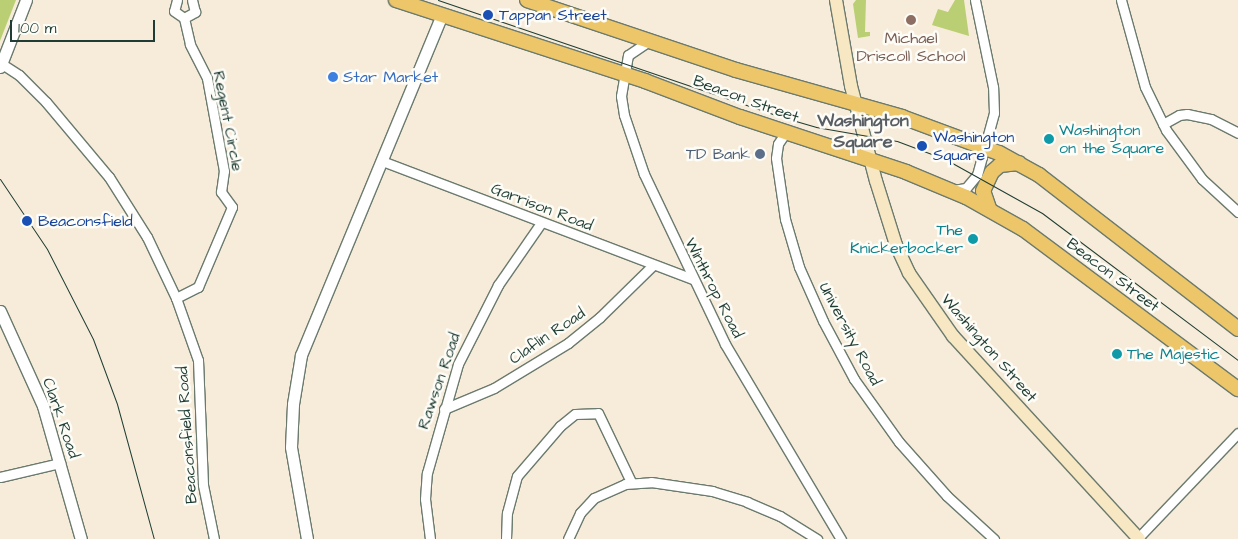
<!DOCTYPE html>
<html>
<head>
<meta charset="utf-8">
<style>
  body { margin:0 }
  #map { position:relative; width:1238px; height:539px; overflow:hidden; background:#f7ecd9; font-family:"Architects Daughter",sans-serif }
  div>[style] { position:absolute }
  .green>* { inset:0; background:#bacf73 }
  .roads { filter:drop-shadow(1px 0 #6b7a6e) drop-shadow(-1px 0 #6b7a6e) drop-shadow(0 1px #6b7a6e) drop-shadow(0 -1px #6b7a6e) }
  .minor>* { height:9px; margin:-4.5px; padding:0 4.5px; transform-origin:4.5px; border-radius:4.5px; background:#fff }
  .tertiary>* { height:11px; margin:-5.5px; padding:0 5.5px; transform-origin:5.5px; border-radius:5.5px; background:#fff }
  .secondary>* { height:12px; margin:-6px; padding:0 6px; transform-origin:6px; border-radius:6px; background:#f7e8c3 }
  .primary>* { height:14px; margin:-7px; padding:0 7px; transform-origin:7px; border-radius:7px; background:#ecc669 }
  .tram>* { height:1px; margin:-0.5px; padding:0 0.5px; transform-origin:0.5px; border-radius:0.5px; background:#1f3d34 }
  .dots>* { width:14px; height:14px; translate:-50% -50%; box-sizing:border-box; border:2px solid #fdfcf7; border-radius:50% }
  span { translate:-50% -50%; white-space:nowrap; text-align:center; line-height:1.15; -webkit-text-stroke:5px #fdfcf7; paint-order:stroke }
  .transit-label { font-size:16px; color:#164399 }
  .left { translate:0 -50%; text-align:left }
  .education-label { font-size:16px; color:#785e54 }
  .shop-label { font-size:16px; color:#366cbe }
  .street-label { font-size:16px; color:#1f3d34 }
  .culture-label { font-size:16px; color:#0d838f }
  .right { translate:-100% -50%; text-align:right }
  .service-label { font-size:16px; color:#4e5e75 }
  .neighbourhood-label { font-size:18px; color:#585e63; font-weight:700 }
  .scale { position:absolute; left:10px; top:20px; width:145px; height:22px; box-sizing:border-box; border:2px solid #1f3d34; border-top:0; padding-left:6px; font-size:15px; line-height:18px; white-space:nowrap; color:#1f3d34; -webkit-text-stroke:4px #fdfcf7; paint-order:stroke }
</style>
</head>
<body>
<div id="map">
  <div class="green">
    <i style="clip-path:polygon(0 0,16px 0,0 41px)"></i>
    <i style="clip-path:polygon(856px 0,866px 0,865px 32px,870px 32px,870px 36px,858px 38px,853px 4px)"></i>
    <i style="clip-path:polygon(955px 0,964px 0,969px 36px,932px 25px,938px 9px,948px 12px)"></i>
  </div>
  <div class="roads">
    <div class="minor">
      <i style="left:177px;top:0;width:11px;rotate:105deg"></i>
      <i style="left:174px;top:11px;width:12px;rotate:35deg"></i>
      <i style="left:184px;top:18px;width:13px;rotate:-29deg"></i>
      <i style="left:195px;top:12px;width:12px;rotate:-104deg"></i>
      <i style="left:1121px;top:0;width:90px;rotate:74.6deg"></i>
      <i style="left:1145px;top:87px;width:48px;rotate:64deg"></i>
      <i style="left:1166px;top:130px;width:61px;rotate:53.7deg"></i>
      <i style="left:1202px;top:179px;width:49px;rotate:42.5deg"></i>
      <i style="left:649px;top:41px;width:25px;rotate:146deg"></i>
      <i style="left:628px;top:55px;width:42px;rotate:99.7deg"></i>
      <i style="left:621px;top:96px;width:19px;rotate:81deg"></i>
      <i style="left:624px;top:115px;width:62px;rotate:71.3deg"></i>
      <i style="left:644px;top:174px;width:188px;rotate:64.5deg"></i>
      <i style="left:725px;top:344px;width:227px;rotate:59.3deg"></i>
      <i style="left:2px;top:64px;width:20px;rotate:33deg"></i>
      <i style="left:19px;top:75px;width:38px;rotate:45deg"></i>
      <i style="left:46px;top:102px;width:98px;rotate:50deg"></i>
      <i style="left:109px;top:177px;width:71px;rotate:57.7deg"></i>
      <i style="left:147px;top:237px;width:68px;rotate:64.6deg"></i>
      <i style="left:176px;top:298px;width:66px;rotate:70.5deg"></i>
      <i style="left:198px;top:360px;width:125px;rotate:87.7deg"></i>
      <i style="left:203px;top:485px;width:55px;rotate:78.5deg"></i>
      <i style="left:1163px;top:124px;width:18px;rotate:-29deg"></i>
      <i style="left:1179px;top:115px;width:8px;rotate:-7deg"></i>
      <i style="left:1187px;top:114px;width:25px;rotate:12deg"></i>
      <i style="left:1211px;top:119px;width:30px;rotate:27deg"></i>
      <i style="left:786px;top:132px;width:14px;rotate:124deg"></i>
      <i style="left:778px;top:144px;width:14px;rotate:98deg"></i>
      <i style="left:776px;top:158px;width:62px;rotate:81.6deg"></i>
      <i style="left:785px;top:219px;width:50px;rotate:73.7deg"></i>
      <i style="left:799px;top:267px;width:59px;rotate:66deg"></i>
      <i style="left:823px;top:321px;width:66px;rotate:61.9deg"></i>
      <i style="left:854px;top:379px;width:77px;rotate:54.5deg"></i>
      <i style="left:899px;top:442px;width:72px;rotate:48.4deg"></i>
      <i style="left:947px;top:496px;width:64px;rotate:42.5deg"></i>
      <i style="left:382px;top:161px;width:332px;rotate:20.8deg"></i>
      <i style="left:953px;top:190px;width:13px;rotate:-9deg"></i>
      <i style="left:966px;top:188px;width:17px;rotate:-50deg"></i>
      <i style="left:977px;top:175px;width:64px;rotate:-74.7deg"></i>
      <i style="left:994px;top:113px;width:26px;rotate:-92deg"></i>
      <i style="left:993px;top:87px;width:89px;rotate:-101.7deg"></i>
      <i style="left:176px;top:298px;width:25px;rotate:-27deg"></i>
      <i style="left:198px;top:287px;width:87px;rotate:-67deg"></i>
      <i style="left:232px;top:207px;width:19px;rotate:-126deg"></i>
      <i style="left:221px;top:192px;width:21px;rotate:-82deg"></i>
      <i style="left:224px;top:171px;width:95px;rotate:-100.4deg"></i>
      <i style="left:207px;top:78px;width:38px;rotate:-117deg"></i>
      <i style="left:190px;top:44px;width:27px;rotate:-103deg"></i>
      <i style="left:444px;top:409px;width:54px;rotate:-22.8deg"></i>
      <i style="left:494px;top:388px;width:87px;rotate:-31.3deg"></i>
      <i style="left:568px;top:343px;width:41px;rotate:-39.1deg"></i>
      <i style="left:600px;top:317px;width:73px;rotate:-44.4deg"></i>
      <i style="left:0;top:477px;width:62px;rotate:-13.1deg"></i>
      <i style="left:1138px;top:538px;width:145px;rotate:-46.4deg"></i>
      <i style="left:430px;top:539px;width:40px;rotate:-97.1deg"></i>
      <i style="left:425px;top:499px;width:26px;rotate:-86deg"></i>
      <i style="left:427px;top:473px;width:113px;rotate:-74.1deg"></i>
      <i style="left:458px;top:364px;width:89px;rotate:-63.1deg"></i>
      <i style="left:498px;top:285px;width:75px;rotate:-55.3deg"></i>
      <i style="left:506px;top:539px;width:26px;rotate:-88deg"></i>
      <i style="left:507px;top:513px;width:38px;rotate:-75deg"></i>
      <i style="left:517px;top:476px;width:66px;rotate:-49.3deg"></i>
      <i style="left:560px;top:426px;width:19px;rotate:-39deg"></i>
      <i style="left:575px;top:414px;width:23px;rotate:-2deg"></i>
      <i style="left:598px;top:413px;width:76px;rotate:64.4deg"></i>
      <i style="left:568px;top:539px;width:29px;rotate:-65deg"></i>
      <i style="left:580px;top:513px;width:21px;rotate:-47deg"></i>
      <i style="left:594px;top:498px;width:34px;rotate:-24deg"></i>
      <i style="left:625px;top:484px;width:26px;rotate:-4deg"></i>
      <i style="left:651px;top:482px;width:62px;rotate:8.4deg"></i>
      <i style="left:712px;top:491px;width:37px;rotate:17deg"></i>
      <i style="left:747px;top:502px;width:36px;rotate:23deg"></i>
      <i style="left:780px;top:516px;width:44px;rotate:31.9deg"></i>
    </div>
    <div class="tertiary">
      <i style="left:0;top:67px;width:72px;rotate:-68.8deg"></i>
      <i style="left:0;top:311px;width:104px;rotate:65.6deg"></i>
      <i style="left:43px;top:406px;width:138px;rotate:74.1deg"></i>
      <i style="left:307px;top:539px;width:93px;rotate:-99.9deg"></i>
      <i style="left:291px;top:447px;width:43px;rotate:-87.3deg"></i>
      <i style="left:293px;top:404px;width:50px;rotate:-80.7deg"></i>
      <i style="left:301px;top:355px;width:368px;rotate:-67.5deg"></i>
    </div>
    <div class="secondary">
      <i style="left:836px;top:0;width:87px;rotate:80.1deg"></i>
      <i style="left:851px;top:86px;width:98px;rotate:75.3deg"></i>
      <i style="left:876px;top:181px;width:67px;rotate:72.6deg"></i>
      <i style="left:896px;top:245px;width:31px;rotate:65deg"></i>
      <i style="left:909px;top:273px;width:77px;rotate:55.1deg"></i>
      <i style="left:953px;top:336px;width:275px;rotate:47.5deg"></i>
    </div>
    <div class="primary">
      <i style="left:396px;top:0;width:262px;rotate:18deg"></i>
      <i style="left:645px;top:81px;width:102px;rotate:20.8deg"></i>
      <i style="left:740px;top:117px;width:175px;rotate:18.3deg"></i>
      <i style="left:906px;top:172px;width:65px;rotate:22.6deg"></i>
      <i style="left:966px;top:197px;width:65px;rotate:29.3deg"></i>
      <i style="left:1023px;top:229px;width:268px;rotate:36.7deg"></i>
      <i style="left:527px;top:0;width:220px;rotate:18.5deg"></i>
      <i style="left:736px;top:70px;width:173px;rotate:15.8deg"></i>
      <i style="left:902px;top:117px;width:103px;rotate:20.4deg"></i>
      <i style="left:999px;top:153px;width:46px;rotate:28.8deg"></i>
      <i style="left:1039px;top:175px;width:252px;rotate:37.7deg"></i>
      <i style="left:989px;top:208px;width:18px;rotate:-109deg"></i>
      <i style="left:983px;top:191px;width:21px;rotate:-65deg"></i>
      <i style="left:992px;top:172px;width:11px;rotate:-41deg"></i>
      <i style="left:1000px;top:165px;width:19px;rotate:-6deg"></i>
    </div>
  </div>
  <div class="tram">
    <i style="left:438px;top:0;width:356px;rotate:18.8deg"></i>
    <i style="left:775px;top:115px;width:43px;rotate:16.3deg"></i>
    <i style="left:816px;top:127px;width:82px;rotate:9.8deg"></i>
    <i style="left:897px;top:141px;width:51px;rotate:20.6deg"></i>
    <i style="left:945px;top:159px;width:111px;rotate:29.1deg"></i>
    <i style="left:1042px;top:213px;width:245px;rotate:36.9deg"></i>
    <i style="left:0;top:179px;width:84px;rotate:56.1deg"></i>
    <i style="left:47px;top:249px;width:101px;rotate:62.9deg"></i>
    <i style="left:93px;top:339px;width:69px;rotate:69.7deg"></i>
    <i style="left:117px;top:404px;width:140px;rotate:74.7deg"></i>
  </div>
  <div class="dots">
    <i style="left:488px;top:15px;background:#1a4fb4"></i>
    <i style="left:911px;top:20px;background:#8d6e63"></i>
    <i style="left:333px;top:77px;background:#3f7fe0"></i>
    <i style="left:1049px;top:139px;background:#0f9aa8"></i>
    <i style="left:922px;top:146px;background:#1a4fb4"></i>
    <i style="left:760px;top:154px;background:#5c6f8a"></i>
    <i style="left:27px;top:221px;background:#1a4fb4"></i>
    <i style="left:973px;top:239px;background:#0f9aa8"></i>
    <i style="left:1117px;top:354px;background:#0f9aa8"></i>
  </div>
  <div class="transit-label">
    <span class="left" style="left:499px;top:15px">Tappan Street</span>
    <span class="left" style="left:933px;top:146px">Washington<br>Square</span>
    <span class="left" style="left:38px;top:221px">Beaconsfield</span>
  </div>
  <div class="education-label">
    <span style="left:911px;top:47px">Michael<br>Driscoll School</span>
  </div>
  <div class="shop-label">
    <span class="left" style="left:343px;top:77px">Star Market</span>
  </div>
  <div class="street-label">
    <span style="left:746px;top:99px;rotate:20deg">Beacon Street</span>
    <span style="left:228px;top:121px;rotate:79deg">Regent Circle</span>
    <span style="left:542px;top:207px;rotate:21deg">Garrison Road</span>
    <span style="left:1113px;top:275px;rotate:37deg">Beacon Street</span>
    <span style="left:714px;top:288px;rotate:63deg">Winthrop Road</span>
    <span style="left:850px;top:334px;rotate:62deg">University Road</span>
    <span style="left:547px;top:336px;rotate:-34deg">Claflin Road</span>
    <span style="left:989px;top:348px;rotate:49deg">Washington Street</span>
    <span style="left:439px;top:381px;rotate:-71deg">Rawson Road</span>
    <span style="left:61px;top:418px;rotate:71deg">Clark Road</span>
    <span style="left:187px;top:435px;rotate:-94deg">Beaconsfield Road</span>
  </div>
  <div class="culture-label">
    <span class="left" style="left:1059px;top:139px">Washington<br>on the Square</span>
    <span class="right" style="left:963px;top:239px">The<br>Knickerbocker</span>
    <span class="left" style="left:1127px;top:354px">The Majestic</span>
  </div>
  <div class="service-label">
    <span class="right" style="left:750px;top:154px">TD Bank</span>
  </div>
  <div class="neighbourhood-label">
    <span style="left:863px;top:132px">Washington<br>Square</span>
  </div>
  <div class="scale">100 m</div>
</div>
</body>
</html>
